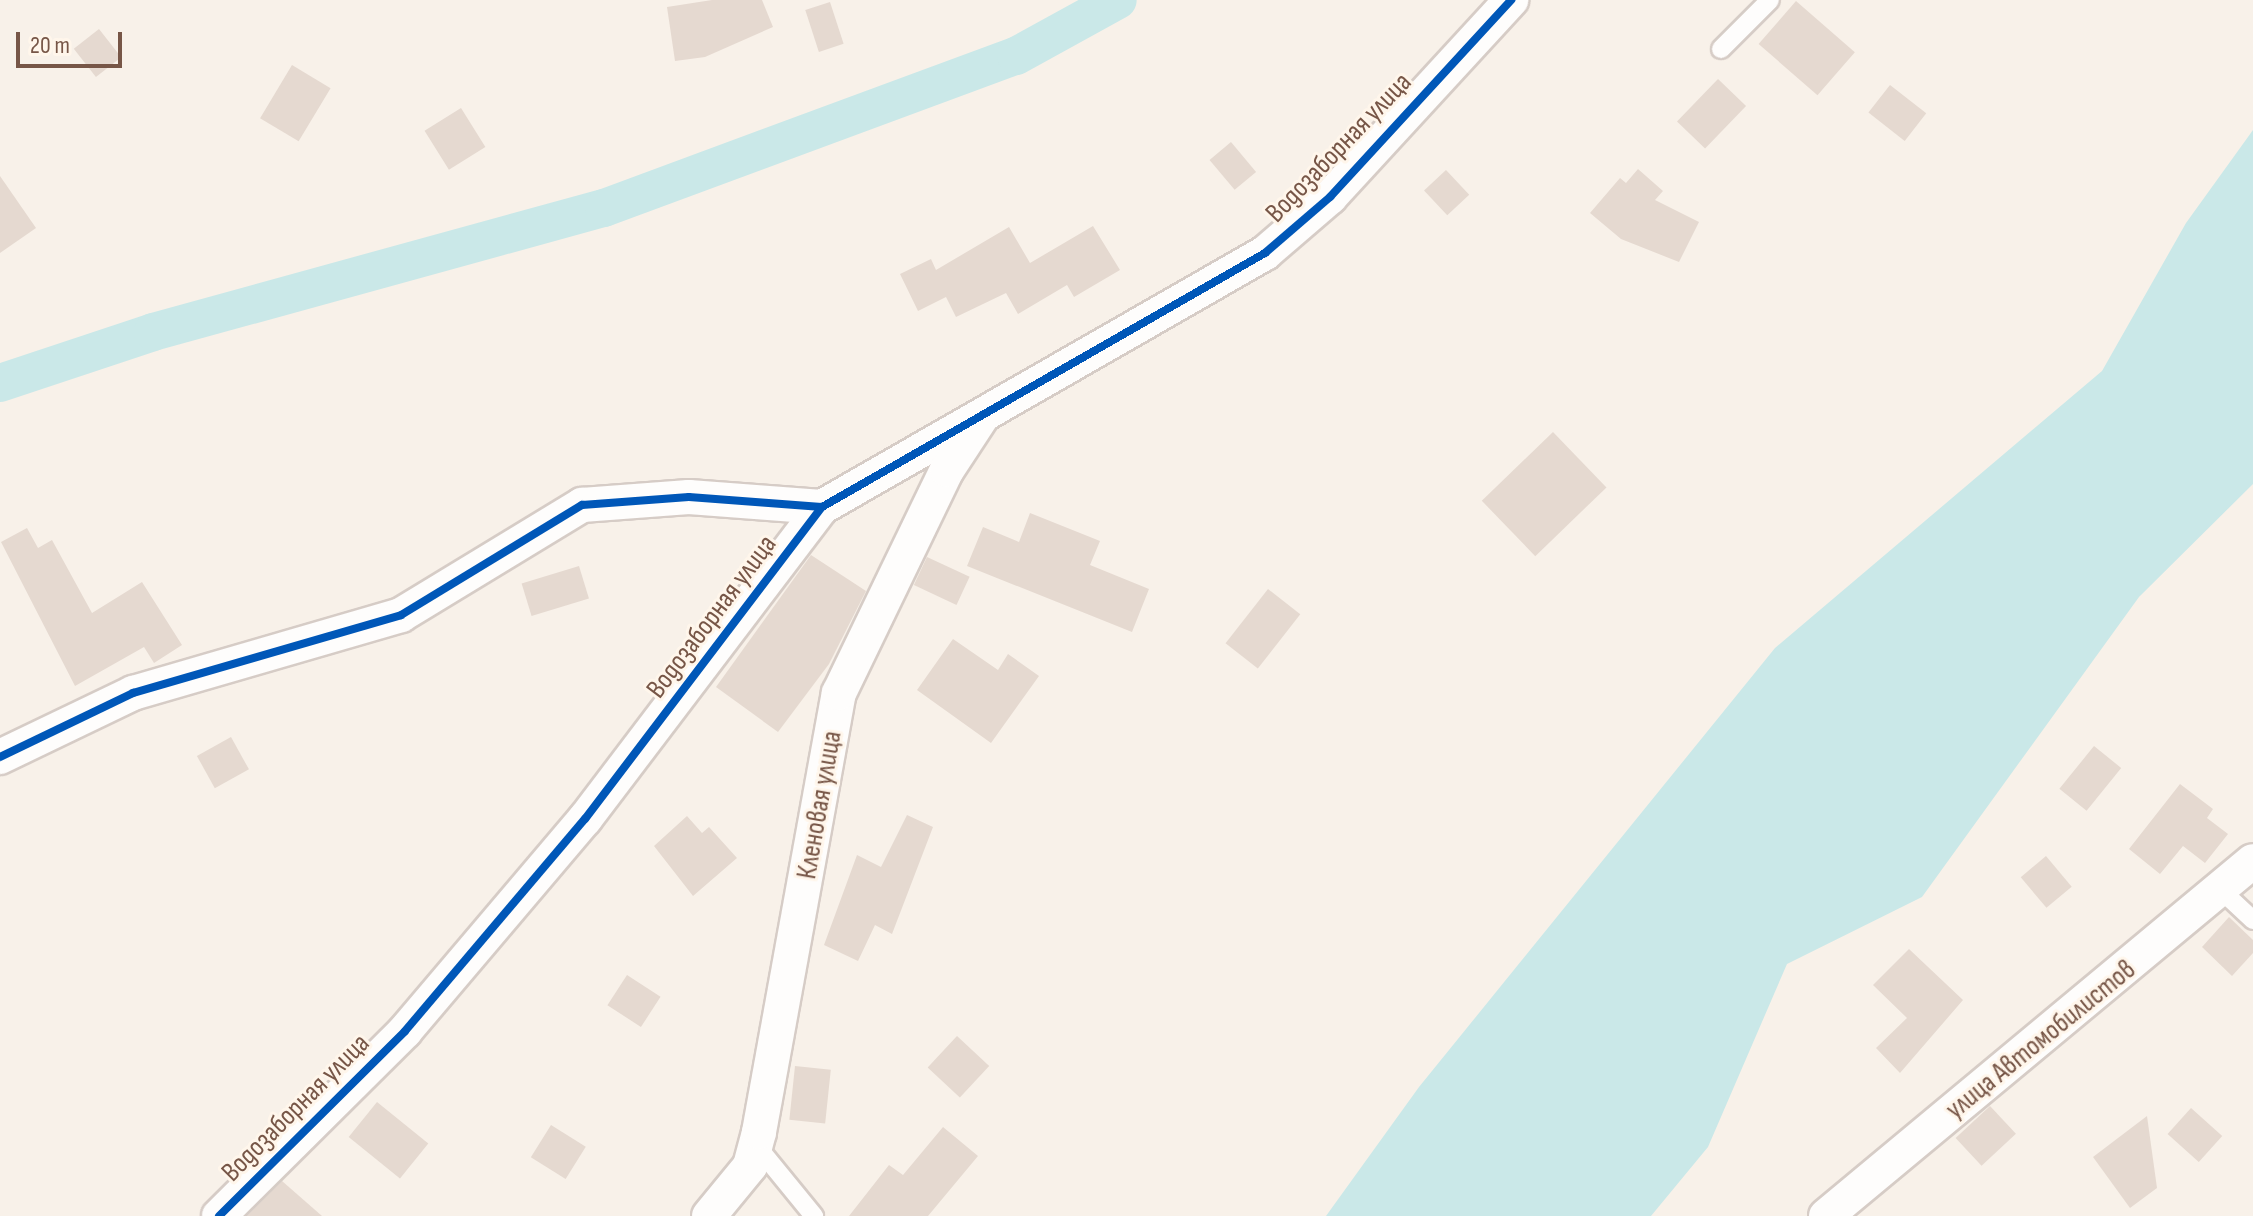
<!DOCTYPE html>
<html>
<head>
<meta charset="utf-8">
<style>
  body { margin:0 }
  #map { position:relative; width:2253px; height:1216px; overflow:hidden; background:#f8f1e9; font-family:"Sofia Sans Condensed",sans-serif }
  div>[style] { position:absolute }
  .water>* { inset:0; background:#cae8e8 }
  .canal>* { height:38px; margin:-19px; padding:0 19px; transform-origin:19px; border-radius:19px; background:#cae8e8 }
  .building>* { inset:0; background:#e5d9d0; transform-origin:0 0 }
  .roads { filter:drop-shadow(2px 0 #d6ccc6) drop-shadow(-2px 0 #d6ccc6) drop-shadow(0 2px #d6ccc6) drop-shadow(0 -2px #d6ccc6) }
  .lane>* { height:18px; margin:-9px; padding:0 9px; transform-origin:9px; border-radius:9px; background:#fefdfc }
  .street>* { height:34px; margin:-17px; padding:0 17px; transform-origin:17px; border-radius:17px; background:#fefdfc }
  .cycleway>* { height:8px; margin:-4px; padding:0 4px; transform-origin:4px; border-radius:4px; background:#0057b8 }
  span { translate:-50% -50%; white-space:nowrap; text-align:center; line-height:1.15; -webkit-text-stroke:6px #fff6eb; paint-order:stroke }
  .street-label { font-size:28px; color:#775647 }
  .scale { position:absolute; left:16px; top:32px; width:106px; height:36px; box-sizing:border-box; border:4px solid #775647; border-top:0; padding-left:10px; font-size:24px; line-height:28px; white-space:nowrap; color:#775647; -webkit-text-stroke:6px #fff6eb; paint-order:stroke }
</style>
</head>
<body>
<div id="map">
  <div class="water">
    <i style="clip-path:polygon(2253px 130px,2253px 484px,2139px 597px,1922px 897px,1787px 964px,1708px 1147px,1651px 1216px,1326px 1216px,1419px 1087px,1775px 648px,2102px 371px,2186px 223px)"></i>
  </div>
  <div class="canal">
    <i style="left:0;top:383px;width:161px;rotate:-18.4deg"></i>
    <i style="left:153px;top:332px;width:468px;rotate:-15.4deg"></i>
    <i style="left:604px;top:208px;width:439px;rotate:-20.3deg"></i>
    <i style="left:1016px;top:56px;width:116px;rotate:-28.8deg"></i>
  </div>
  <div class="building">
    <i style="clip-path:polygon(712px 0,762px 0,773px 27px,705px 57px,675px 61px,667px 7px)"></i>
    <i style="left:1796px;top:1px;width:78px;height:57px;rotate:41deg"></i>
    <i style="left:830px;top:2px;width:44px;height:26px;rotate:72deg"></i>
    <i style="left:99px;top:29px;width:36px;height:32px;rotate:52deg"></i>
    <i style="left:292px;top:65px;width:45px;height:62px;rotate:31deg"></i>
    <i style="left:1718px;top:79px;width:39px;height:59px;rotate:44deg"></i>
    <i style="left:1890px;top:85px;width:46px;height:35px;rotate:38deg"></i>
    <i style="left:461px;top:108px;width:46px;height:43px;rotate:58deg"></i>
    <i style="left:1231px;top:142px;width:39px;height:28px;rotate:50deg"></i>
    <i style="clip-path:polygon(1638px 169px,1663px 191px,1655px 200px,1699px 222px,1679px 262px,1621px 239px,1590px 213px,1620px 178px,1626px 183px)"></i>
    <i style="left:1446px;top:170px;width:34px;height:30px;rotate:47deg"></i>
    <i style="clip-path:polygon(0 176px,36px 228px,0 253px)"></i>
    <i style="clip-path:polygon(1093px 226px,1120px 270px,1074px 297px,1067px 285px,1018px 314px,1006px 293px,956px 317px,946px 297px,918px 311px,900px 274px,931px 259px,936px 270px,1009px 227px,1030px 263px)"></i>
    <i style="left:1553px;top:432px;width:77px;height:99px;rotate:46deg"></i>
    <i style="clip-path:polygon(1030px 513px,1100px 541px,1090px 565px,1149px 589px,1132px 632px,967px 566px,983px 527px,1019px 542px)"></i>
    <i style="clip-path:polygon(27px 528px,38px 548px,52px 540px,92px 613px,142px 582px,182px 645px,154px 663px,144px 647px,75px 686px,1px 542px)"></i>
    <i style="clip-path:polygon(811px 555px,866px 591px,829px 664px,778px 732px,716px 687px)"></i>
    <i style="left:927px;top:557px;width:47px;height:31px;rotate:25deg"></i>
    <i style="left:579px;top:566px;width:34px;height:60px;rotate:73deg"></i>
    <i style="left:1268px;top:589px;width:41px;height:69px;rotate:38deg"></i>
    <i style="clip-path:polygon(953px 639px,998px 670px,1008px 654px,1039px 676px,991px 743px,917px 690px)"></i>
    <i style="left:231px;top:737px;width:37px;height:39px;rotate:61deg"></i>
    <i style="left:2094px;top:746px;width:35px;height:55px;rotate:39deg"></i>
    <i style="clip-path:polygon(2180px 784px,2213px 809px,2207px 818px,2228px 834px,2205px 863px,2183px 846px,2160px 874px,2129px 849px)"></i>
    <i style="clip-path:polygon(907px 815px,933px 827px,892px 934px,875px 925px,858px 961px,824px 945px,857px 855px,881px 867px)"></i>
    <i style="clip-path:polygon(687px 816px,702px 833px,709px 827px,737px 858px,693px 896px,654px 846px)"></i>
    <i style="left:2046px;top:856px;width:40px;height:33px;rotate:50deg"></i>
    <i style="clip-path:polygon(2229px 917px,2253px 940px,2253px 953px,2232px 976px,2202px 947px)"></i>
    <i style="clip-path:polygon(1909px 949px,1963px 1000px,1900px 1073px,1876px 1048px,1907px 1018px,1873px 985px)"></i>
    <i style="left:627px;top:975px;width:40px;height:36px;rotate:33deg"></i>
    <i style="left:957px;top:1036px;width:44px;height:43px;rotate:43deg"></i>
    <i style="left:795px;top:1066px;width:36px;height:54px;rotate:6deg"></i>
    <i style="left:377px;top:1102px;width:66px;height:45px;rotate:39deg"></i>
    <i style="left:1990px;top:1106px;width:38px;height:47px;rotate:47deg"></i>
    <i style="left:2191px;top:1108px;width:42px;height:35px;rotate:42deg"></i>
    <i style="clip-path:polygon(2147px 1116px,2157px 1188px,2130px 1208px,2093px 1157px)"></i>
    <i style="left:551px;top:1125px;width:41px;height:38px;rotate:32deg"></i>
    <i style="clip-path:polygon(943px 1127px,978px 1156px,928px 1216px,849px 1216px,889px 1165px,903px 1175px)"></i>
    <i style="clip-path:polygon(282px 1181px,322px 1216px,247px 1216px)"></i>
  </div>
  <div class="roads">
    <div class="lane">
      <i style="left:1721px;top:49px;width:69px;rotate:-45deg"></i>
      <i style="left:2223px;top:892px;width:41px;rotate:43deg"></i>
      <i style="left:756px;top:1145px;width:92px;rotate:50.8deg"></i>
    </div>
    <div class="street">
      <i style="left:0;top:757px;width:148px;rotate:-25.7deg"></i>
      <i style="left:133px;top:693px;width:279px;rotate:-16.2deg"></i>
      <i style="left:401px;top:615px;width:212px;rotate:-31.3deg"></i>
      <i style="left:582px;top:505px;width:107px;rotate:-4.3deg"></i>
      <i style="left:689px;top:497px;width:133px;rotate:4.3deg"></i>
      <i style="left:219px;top:1216px;width:262px;rotate:-44.8deg"></i>
      <i style="left:405px;top:1031px;width:278px;rotate:-49.7deg"></i>
      <i style="left:585px;top:819px;width:392px;rotate:-52.8deg"></i>
      <i style="left:822px;top:507px;width:511px;rotate:-29.83deg"></i>
      <i style="left:1265px;top:253px;width:86px;rotate:-40.7deg"></i>
      <i style="left:1330px;top:197px;width:268px;rotate:-47.4deg"></i>
      <i style="left:709px;top:1216px;width:65px;rotate:-50.6deg"></i>
      <i style="left:750px;top:1166px;width:35px;rotate:-75deg"></i>
      <i style="left:759px;top:1132px;width:446px;rotate:-79.7deg"></i>
      <i style="left:839px;top:693px;width:248px;rotate:-64.2deg"></i>
      <i style="left:947px;top:470px;width:62px;rotate:-56.8deg"></i>
      <i style="left:1826px;top:1216px;width:555px;rotate:-39.74deg"></i>
    </div>
  </div>
  <div class="cycleway">
    <i style="left:0;top:757px;width:148px;rotate:-25.7deg"></i>
    <i style="left:133px;top:693px;width:279px;rotate:-16.2deg"></i>
    <i style="left:401px;top:615px;width:212px;rotate:-31.3deg"></i>
    <i style="left:582px;top:505px;width:107px;rotate:-4.3deg"></i>
    <i style="left:689px;top:497px;width:133px;rotate:4.3deg"></i>
    <i style="left:219px;top:1216px;width:262px;rotate:-44.8deg"></i>
    <i style="left:405px;top:1031px;width:278px;rotate:-49.7deg"></i>
    <i style="left:585px;top:819px;width:392px;rotate:-52.8deg"></i>
    <i style="left:822px;top:507px;width:511px;rotate:-29.83deg"></i>
    <i style="left:1265px;top:253px;width:86px;rotate:-40.7deg"></i>
    <i style="left:1330px;top:197px;width:268px;rotate:-47.4deg"></i>
  </div>
  <div class="street-label">
    <span style="left:1339px;top:148px;rotate:-46deg">Водозаборная улица</span>
    <span style="left:712px;top:617px;rotate:-53deg">Водозаборная улица</span>
    <span style="left:820px;top:805px;rotate:-80deg">Кленовая улица</span>
    <span style="left:2041px;top:1040px;rotate:-39deg">улица Автомобилистов</span>
    <span style="left:296px;top:1108px;rotate:-45deg">Водозаборная улица</span>
  </div>
  <div class="scale">20 m</div>
</div>
</body>
</html>
